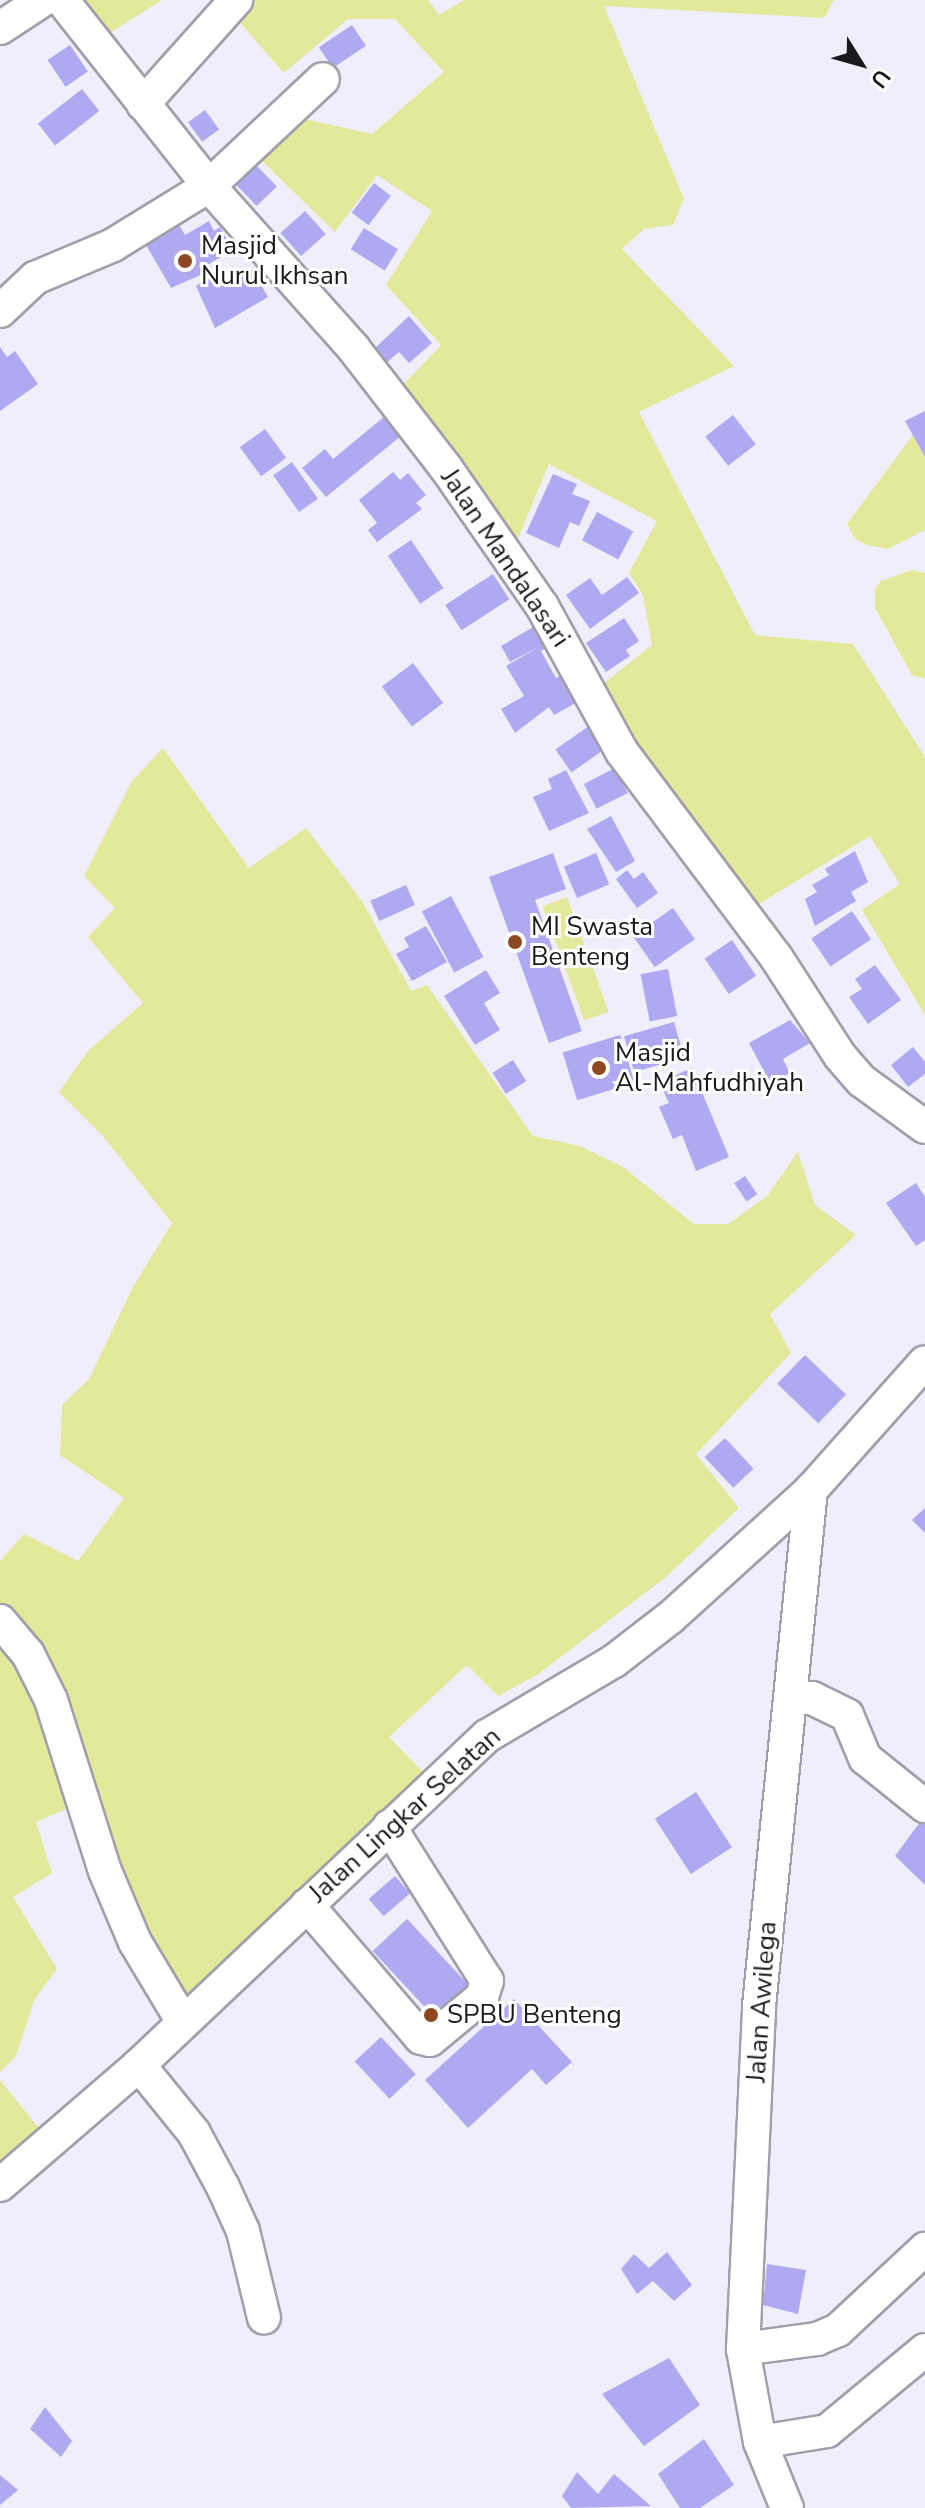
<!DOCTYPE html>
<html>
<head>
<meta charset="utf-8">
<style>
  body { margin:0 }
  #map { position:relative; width:925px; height:2508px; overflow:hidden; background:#efeefa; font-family:"Nunito Sans",sans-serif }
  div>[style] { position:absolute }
  .green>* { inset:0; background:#e3e99b; transform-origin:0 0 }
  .building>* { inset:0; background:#b0a9f1; transform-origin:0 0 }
  .roads { filter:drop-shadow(2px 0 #a09faa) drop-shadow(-2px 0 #a09faa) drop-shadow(0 2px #a09faa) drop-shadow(0 -2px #a09faa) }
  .minor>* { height:32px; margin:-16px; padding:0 16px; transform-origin:16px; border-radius:16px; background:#fff }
  .dots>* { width:22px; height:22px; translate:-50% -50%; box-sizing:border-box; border:4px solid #fff; border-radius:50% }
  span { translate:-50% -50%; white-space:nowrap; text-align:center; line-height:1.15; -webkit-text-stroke:6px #fff; paint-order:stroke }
  .poi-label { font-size:26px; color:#1a1a1e }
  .left { translate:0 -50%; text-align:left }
  .street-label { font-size:26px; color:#1a1a1e }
  .north { position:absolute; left:821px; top:24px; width:80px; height:80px; -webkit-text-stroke:6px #fff; paint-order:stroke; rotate:127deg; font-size:22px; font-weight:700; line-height:32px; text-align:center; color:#1a1a1e }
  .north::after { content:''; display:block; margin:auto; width:28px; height:36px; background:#1a1a1e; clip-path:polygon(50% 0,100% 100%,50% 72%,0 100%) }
</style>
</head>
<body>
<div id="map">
  <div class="green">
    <i style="clip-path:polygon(81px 0,162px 0,105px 36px)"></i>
    <i style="clip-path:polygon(220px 0,428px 0,439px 15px,464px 0,834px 0,824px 18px,604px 6px,684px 199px,673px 225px,644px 229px,622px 249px,734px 366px,639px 412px,755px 635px,853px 644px,925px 757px,925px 1015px,862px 910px,900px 884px,870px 836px,746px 912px,599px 687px,652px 645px,643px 595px,629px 573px,657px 521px,549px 464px,516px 543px,404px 384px,441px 345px,386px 285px,432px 211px,377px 175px,335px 232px,258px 157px,305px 119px,372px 134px,444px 72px,395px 19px,348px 19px,284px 73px)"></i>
    <i style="clip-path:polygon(913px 435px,925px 457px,925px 530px,888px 549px,867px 545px,855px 539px,847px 524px)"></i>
    <i style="clip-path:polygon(912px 570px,925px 573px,925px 679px,912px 675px,875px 608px,875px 589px,881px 581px)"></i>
    <i style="clip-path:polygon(163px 748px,249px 868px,306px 828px,362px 901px,411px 991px,427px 985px,533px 1136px,580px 1146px,623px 1167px,694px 1224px,728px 1224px,767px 1196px,798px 1152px,815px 1205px,856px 1235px,770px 1314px,791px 1353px,696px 1454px,739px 1508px,666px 1577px,537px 1675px,498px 1696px,467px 1665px,389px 1737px,424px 1773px,182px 2005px,145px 1934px,92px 1798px,36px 1822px,52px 1873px,13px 1897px,57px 1969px,34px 2000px,16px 2056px,0 2072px,0 1561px,24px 1534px,78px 1561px,124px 1498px,60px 1455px,62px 1405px,89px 1379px,133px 1287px,172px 1223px,102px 1135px,59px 1092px,88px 1051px,143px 1003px,88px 937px,115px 908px,84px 876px,132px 781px)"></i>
    <i style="left:567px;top:897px;width:122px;height:26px;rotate:70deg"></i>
    <i style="clip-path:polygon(0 2080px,42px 2132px,0 2166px)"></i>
  </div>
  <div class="building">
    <i style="left:352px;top:25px;width:25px;height:40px;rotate:56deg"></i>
    <i style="left:70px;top:45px;width:32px;height:27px;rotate:56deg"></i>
    <i style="left:82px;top:89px;width:28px;height:56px;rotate:52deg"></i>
    <i style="left:205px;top:110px;width:24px;height:21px;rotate:54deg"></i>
    <i style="left:256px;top:165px;width:30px;height:28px;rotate:46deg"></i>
    <i style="left:374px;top:183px;width:21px;height:37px;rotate:37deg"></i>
    <i style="left:305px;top:211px;width:31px;height:33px;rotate:48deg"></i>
    <i style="clip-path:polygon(209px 221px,214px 231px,220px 227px,229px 243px,223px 246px,228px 253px,202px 268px,205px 273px,171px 288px,146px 245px,178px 223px,185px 235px)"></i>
    <i style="left:364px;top:228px;width:40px;height:25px;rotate:32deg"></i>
    <i style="clip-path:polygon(251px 268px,268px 297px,215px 328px,196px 286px,211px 277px,217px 288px)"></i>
    <i style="clip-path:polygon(409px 316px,432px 343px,409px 363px,399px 352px,386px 363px,374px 349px)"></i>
    <i style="clip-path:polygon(0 347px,7px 357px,15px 351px,38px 384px,0 411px)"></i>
    <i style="clip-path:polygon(925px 411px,925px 457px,905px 421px)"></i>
    <i style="left:733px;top:415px;width:37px;height:35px;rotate:52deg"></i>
    <i style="clip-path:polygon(385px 416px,401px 436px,326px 497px,302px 468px,325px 449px,333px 459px)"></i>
    <i style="left:265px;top:429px;width:36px;height:31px;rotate:54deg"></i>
    <i style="left:292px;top:462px;width:45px;height:23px;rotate:55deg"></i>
    <i style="clip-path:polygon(393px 472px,400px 480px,408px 473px,426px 495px,416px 503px,422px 509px,377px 542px,368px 530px,377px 523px,359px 500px)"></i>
    <i style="clip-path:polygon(553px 474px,577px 484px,572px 494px,590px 501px,579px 526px,570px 522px,559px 548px,526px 533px)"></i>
    <i style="left:597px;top:512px;width:41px;height:32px;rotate:28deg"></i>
    <i style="left:411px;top:540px;width:58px;height:28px;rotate:56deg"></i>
    <i style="left:493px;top:574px;width:30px;height:57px;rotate:57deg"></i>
    <i style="clip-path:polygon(627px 577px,639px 593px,590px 629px,566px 595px,590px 578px,602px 595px)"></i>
    <i style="clip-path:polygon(624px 618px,639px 641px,626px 650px,630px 656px,606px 672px,586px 643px)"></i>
    <i style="clip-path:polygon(540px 623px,552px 644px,541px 651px,556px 678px,567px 672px,583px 699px,554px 715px,549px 707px,515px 733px,501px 709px,524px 696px,506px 666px,540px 646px,510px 662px,501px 646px)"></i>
    <i style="left:413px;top:663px;width:50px;height:39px;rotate:53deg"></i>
    <i style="left:589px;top:726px;width:28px;height:41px;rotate:55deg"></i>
    <i style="left:615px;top:768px;width:28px;height:35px;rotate:63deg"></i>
    <i style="clip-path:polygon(566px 770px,589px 813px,549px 831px,533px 797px,552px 789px,548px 779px)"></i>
    <i style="clip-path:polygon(611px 816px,635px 861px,616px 872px,587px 829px)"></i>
    <i style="clip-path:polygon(855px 851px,868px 882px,851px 892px,856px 901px,815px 926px,805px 899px,817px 892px,812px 885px,829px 875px,825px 869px)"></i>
    <i style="clip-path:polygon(553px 853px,566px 889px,535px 900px,582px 1031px,549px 1043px,489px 877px)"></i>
    <i style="left:596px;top:853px;width:34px;height:35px;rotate:67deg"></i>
    <i style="clip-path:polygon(627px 870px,634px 879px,643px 872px,658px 893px,637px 908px,616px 879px)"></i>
    <i style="left:406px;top:885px;width:22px;height:39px;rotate:66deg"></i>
    <i style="left:451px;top:896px;width:69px;height:33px;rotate:62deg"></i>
    <i style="left:673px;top:908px;width:38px;height:49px;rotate:55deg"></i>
    <i style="left:852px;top:911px;width:34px;height:49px;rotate:56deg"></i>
    <i style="clip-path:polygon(426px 926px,447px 962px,412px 981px,396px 954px,409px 947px,404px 938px)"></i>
    <i style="left:732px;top:940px;width:43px;height:33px;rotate:56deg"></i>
    <i style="clip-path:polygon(875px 965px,901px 1000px,868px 1024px,849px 997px,862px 989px,855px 979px)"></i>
    <i style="left:668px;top:969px;width:48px;height:28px;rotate:79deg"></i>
    <i style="clip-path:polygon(486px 970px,500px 993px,484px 1003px,500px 1030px,475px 1045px,444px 996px)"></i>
    <i style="clip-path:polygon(790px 1020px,810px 1043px,783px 1059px,790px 1073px,771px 1084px,749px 1043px)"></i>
    <i style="left:674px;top:1022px;width:37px;height:52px;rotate:74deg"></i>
    <i style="left:620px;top:1035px;width:50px;height:60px;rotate:73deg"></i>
    <i style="clip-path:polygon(913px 1047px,925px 1062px,925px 1074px,908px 1087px,891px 1065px)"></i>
    <i style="left:513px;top:1060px;width:25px;height:24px;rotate:58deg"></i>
    <i style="clip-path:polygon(692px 1068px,729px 1157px,696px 1171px,682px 1135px,673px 1139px,659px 1107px,669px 1103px,659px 1082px)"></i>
    <i style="left:745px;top:1176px;width:22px;height:13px;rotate:56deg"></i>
    <i style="clip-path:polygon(916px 1183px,925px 1197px,925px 1240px,916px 1246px,886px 1203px)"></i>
    <i style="left:805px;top:1355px;width:57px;height:40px;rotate:44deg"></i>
    <i style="left:725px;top:1438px;width:42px;height:28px;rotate:47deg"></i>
    <i style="clip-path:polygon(925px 1508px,925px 1533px,912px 1520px)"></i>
    <i style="left:696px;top:1792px;width:66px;height:49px;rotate:57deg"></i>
    <i style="clip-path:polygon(923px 1818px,925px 1820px,925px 1885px,895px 1856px)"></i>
    <i style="left:395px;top:1876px;width:23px;height:35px;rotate:49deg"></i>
    <i style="left:407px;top:1919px;width:101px;height:47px;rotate:47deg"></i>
    <i style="clip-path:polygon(514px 1999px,572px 2062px,546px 2085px,532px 2069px,468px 2128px,425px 2080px)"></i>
    <i style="left:381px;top:2037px;width:51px;height:36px;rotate:47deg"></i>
    <i style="clip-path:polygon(667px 2252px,692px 2285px,674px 2301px,653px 2281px,637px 2294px,621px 2269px,634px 2254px,649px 2268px)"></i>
    <i style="clip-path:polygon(767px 2264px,806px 2270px,798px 2314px,763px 2305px)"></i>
    <i style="clip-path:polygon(669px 2358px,700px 2405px,644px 2446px,602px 2394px)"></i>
    <i style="clip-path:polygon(45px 2407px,72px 2441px,61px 2457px,30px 2429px)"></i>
    <i style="clip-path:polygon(704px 2439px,734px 2485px,700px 2508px,680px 2508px,658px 2474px)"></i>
    <i style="clip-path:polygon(577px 2472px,598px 2494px,614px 2474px,651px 2506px,571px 2508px,562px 2496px)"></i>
    <i style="clip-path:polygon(0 2475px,18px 2490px,0 2505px)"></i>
  </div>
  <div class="roads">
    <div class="minor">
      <i style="left:62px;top:0;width:237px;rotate:51.7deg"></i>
      <i style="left:209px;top:186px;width:218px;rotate:48.3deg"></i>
      <i style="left:354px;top:349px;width:150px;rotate:52.3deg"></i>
      <i style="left:446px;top:468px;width:168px;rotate:55.2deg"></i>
      <i style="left:542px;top:606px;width:166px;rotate:61.3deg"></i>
      <i style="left:622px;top:752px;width:256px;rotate:53.1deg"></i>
      <i style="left:776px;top:957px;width:118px;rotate:57.1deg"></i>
      <i style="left:840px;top:1056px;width:33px;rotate:49deg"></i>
      <i style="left:862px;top:1081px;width:78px;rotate:36.1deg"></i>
      <i style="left:0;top:28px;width:51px;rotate:-33.1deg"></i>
      <i style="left:143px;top:104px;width:140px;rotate:-48.2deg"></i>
      <i style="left:0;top:311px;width:48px;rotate:-43.3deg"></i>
      <i style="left:35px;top:278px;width:85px;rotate:-22.9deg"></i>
      <i style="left:113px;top:245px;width:113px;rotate:-31.6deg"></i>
      <i style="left:209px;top:186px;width:156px;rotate:-43.2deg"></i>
      <i style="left:0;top:1621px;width:43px;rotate:49.7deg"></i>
      <i style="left:28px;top:1654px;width:51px;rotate:63.4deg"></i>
      <i style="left:51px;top:1700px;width:179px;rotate:72.5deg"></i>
      <i style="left:105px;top:1871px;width:77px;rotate:67.1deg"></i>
      <i style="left:135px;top:1942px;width:93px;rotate:59deg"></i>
      <i style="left:791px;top:1698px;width:21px"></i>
      <i style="left:812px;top:1698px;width:39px;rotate:26deg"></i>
      <i style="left:847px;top:1715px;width:47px;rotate:67.3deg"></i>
      <i style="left:865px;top:1758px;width:77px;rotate:38.7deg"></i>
      <i style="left:307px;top:1905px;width:175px;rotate:49.4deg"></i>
      <i style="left:421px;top:2038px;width:9px;rotate:13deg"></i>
      <i style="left:430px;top:2040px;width:67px;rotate:-39.6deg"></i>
      <i style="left:482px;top:1997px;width:17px;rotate:-73deg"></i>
      <i style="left:487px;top:1981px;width:183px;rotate:-122.3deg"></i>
      <i style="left:139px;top:2065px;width:87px;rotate:51deg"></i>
      <i style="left:194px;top:2133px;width:61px;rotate:61.8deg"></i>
      <i style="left:223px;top:2187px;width:48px;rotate:65.6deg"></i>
      <i style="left:243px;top:2231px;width:89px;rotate:76.4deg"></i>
      <i style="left:0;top:2185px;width:184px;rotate:-40.8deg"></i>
      <i style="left:139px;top:2065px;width:479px;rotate:-43.4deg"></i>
      <i style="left:487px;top:1736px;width:147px;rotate:-30.6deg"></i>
      <i style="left:614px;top:1661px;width:72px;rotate:-37.7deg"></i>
      <i style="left:671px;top:1617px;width:189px;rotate:-42.2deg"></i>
      <i style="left:811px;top:1490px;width:171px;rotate:-48.3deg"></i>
      <i style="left:743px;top:2349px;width:75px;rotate:-7.7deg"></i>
      <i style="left:817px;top:2339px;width:23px;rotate:-23deg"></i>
      <i style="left:838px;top:2330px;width:119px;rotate:-43deg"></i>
      <i style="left:760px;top:2442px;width:68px;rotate:-9.3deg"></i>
      <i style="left:827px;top:2431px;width:127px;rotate:-39.6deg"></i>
      <i style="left:787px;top:2508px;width:71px;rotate:-112.2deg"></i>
      <i style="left:760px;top:2442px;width:95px;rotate:-100.4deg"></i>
      <i style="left:743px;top:2349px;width:343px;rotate:-87.3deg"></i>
      <i style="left:759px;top:2006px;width:519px;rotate:-84.25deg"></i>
    </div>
  </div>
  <div class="dots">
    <i style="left:185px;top:261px;background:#8d4721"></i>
    <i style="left:515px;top:942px;background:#8d4721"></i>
    <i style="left:599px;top:1068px;background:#8d4721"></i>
    <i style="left:431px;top:2015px;background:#8d4721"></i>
  </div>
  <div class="poi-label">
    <span class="left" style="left:201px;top:261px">Masjid<br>Nurul Ikhsan</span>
    <span class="left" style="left:531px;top:942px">MI Swasta<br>Benteng</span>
    <span class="left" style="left:615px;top:1068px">Masjid<br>Al-Mahfudhiyah</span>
    <span class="left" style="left:447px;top:2015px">SPBU Benteng</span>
  </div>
  <div class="street-label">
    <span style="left:505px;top:558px;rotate:56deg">Jalan Mandalasari</span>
    <span style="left:405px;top:1815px;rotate:-42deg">Jalan Lingkar Selatan</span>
    <span style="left:762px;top:2002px;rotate:-86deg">Jalan Awilega</span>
  </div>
  <div class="north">U</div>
</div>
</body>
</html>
